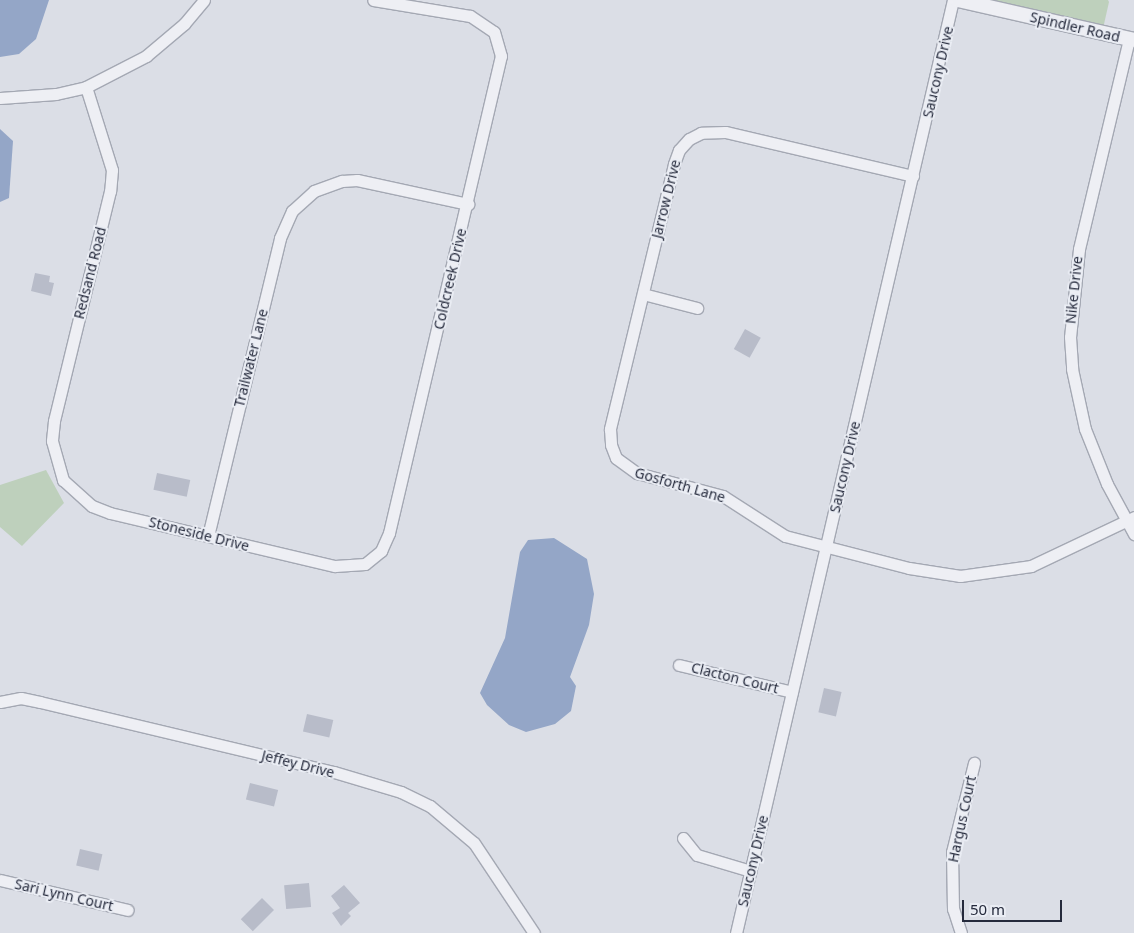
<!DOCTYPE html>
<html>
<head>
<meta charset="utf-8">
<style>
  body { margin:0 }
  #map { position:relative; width:1134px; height:933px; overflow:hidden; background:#dbdee6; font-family:"Noto Sans",sans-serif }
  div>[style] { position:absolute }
  .green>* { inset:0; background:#bed0bc }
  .water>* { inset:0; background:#94a6c7 }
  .building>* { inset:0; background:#b8bcc9; transform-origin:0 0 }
  .roads { filter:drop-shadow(1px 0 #a4a8b3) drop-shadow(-1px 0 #a4a8b3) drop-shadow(0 1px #a4a8b3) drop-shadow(0 -1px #a4a8b3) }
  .minor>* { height:11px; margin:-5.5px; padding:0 5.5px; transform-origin:5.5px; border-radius:5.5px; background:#eeeff4 }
  .tertiary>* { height:14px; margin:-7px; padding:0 7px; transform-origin:7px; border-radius:7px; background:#eeeff4 }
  span { translate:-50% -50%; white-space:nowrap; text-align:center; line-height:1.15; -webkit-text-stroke:4px #eaedf4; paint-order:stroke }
  .street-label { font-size:14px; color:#252a3c }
  .scale { position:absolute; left:962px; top:900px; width:100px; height:22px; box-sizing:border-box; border:2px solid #252a3c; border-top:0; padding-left:6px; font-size:15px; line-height:18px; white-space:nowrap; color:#252a3c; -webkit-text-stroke:4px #eaedf4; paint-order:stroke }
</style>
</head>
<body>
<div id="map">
  <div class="green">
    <i style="clip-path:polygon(958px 0,1108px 0,1109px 2px,1102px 33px)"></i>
    <i style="clip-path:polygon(46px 470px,64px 503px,22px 546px,0 527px,0 485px)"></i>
  </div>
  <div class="water">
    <i style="clip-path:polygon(0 0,49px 0,36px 39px,19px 54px,0 57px)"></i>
    <i style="clip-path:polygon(0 129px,13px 141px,9px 198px,0 202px)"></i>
    <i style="clip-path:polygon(554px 538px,587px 559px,594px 594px,589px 625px,570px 677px,576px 686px,571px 711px,555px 724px,526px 732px,509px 725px,487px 705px,480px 693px,505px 638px,520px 552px,528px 540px)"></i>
  </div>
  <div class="building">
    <i style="clip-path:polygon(35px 273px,50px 276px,49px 282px,54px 283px,51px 296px,31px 291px)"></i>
    <i style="left:745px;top:329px;width:18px;height:23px;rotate:29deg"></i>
    <i style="left:157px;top:473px;width:34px;height:17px;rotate:12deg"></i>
    <i style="left:824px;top:688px;width:18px;height:25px;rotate:13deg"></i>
    <i style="left:307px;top:714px;width:27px;height:18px;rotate:13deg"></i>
    <i style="left:250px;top:783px;width:29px;height:17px;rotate:14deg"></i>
    <i style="left:80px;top:849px;width:23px;height:17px;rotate:13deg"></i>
    <i style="left:309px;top:883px;width:24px;height:25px;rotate:85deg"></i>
    <i style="clip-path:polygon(344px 885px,360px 903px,348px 913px,351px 916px,341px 926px,332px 913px,340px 908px,331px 896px)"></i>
    <i style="left:262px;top:898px;width:17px;height:30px;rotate:45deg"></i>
  </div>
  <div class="roads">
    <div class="minor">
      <i style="left:1129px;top:39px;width:216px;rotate:103.4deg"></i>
      <i style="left:1079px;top:249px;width:88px;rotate:95.8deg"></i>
      <i style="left:1070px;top:337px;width:32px;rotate:86deg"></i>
      <i style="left:1072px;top:369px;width:61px;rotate:77.8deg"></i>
      <i style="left:1085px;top:429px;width:59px;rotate:68.2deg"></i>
      <i style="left:1107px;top:484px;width:57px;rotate:61.6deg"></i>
      <i style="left:86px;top:87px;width:87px;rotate:72.6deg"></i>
      <i style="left:112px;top:170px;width:21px;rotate:95deg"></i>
      <i style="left:110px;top:191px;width:237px;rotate:103.7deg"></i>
      <i style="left:54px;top:421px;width:20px;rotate:96deg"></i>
      <i style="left:52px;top:441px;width:41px;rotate:74.2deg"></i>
      <i style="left:63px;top:480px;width:39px;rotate:42deg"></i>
      <i style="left:92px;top:506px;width:19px;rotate:21deg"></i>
      <i style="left:110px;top:513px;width:231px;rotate:13.3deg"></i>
      <i style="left:335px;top:566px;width:30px;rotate:-4deg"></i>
      <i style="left:365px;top:564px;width:21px;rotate:-39deg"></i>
      <i style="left:381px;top:551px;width:20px;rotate:-66deg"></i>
      <i style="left:389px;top:533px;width:490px;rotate:-76.8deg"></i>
      <i style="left:501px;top:56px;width:25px;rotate:-106deg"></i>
      <i style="left:494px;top:32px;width:29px;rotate:-146deg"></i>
      <i style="left:470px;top:16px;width:98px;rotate:-170.6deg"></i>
      <i style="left:0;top:98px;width:56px;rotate:-4.1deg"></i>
      <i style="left:56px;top:94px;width:31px;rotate:-13deg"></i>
      <i style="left:86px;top:87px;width:68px;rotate:-27.3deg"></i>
      <i style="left:146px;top:56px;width:50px;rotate:-40.1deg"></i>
      <i style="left:184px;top:24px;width:31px;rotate:-50deg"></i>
      <i style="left:913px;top:176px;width:193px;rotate:-166.8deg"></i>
      <i style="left:725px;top:132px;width:24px;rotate:178deg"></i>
      <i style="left:701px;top:133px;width:13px;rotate:153deg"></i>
      <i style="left:689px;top:139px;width:15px;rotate:132deg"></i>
      <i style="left:679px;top:150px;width:15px;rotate:110deg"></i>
      <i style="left:674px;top:164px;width:273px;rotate:103.6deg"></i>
      <i style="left:610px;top:429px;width:16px;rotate:86deg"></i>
      <i style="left:611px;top:445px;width:14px;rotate:69deg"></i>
      <i style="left:616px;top:458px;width:26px;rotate:36deg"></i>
      <i style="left:637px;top:473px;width:89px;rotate:15deg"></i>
      <i style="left:723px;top:496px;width:74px;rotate:32.8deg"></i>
      <i style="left:785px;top:536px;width:128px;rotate:14.5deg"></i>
      <i style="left:909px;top:568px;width:52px;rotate:8.9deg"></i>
      <i style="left:960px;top:576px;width:72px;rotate:-8deg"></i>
      <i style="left:1031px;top:566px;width:114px;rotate:-25.4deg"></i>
      <i style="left:643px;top:294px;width:56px;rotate:14.5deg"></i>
      <i style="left:208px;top:536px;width:307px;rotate:-76.4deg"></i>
      <i style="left:280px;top:238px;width:30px;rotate:-66deg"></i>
      <i style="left:292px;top:211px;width:30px;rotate:-42deg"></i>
      <i style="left:314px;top:191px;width:30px;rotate:-20deg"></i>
      <i style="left:342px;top:181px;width:15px;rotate:-4deg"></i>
      <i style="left:357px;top:180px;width:114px;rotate:12.2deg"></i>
      <i style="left:679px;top:665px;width:116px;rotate:13.4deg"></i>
      <i style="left:0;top:702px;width:21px;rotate:-11deg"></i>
      <i style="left:21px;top:698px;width:19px;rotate:12deg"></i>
      <i style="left:40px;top:702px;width:302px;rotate:13.4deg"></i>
      <i style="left:334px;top:772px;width:70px;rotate:16.6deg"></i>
      <i style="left:401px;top:792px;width:32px;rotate:26deg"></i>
      <i style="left:430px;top:806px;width:57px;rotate:40.1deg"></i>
      <i style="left:474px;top:843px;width:108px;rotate:56.3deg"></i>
      <i style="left:683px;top:838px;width:22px;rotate:51deg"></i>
      <i style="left:697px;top:855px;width:56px;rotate:16.5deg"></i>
      <i style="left:0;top:880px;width:131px;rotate:13.2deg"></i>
      <i style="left:736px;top:933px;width:958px;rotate:-76.91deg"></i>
      <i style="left:961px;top:933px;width:25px;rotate:-108deg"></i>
      <i style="left:953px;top:909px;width:57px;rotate:-91deg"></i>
      <i style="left:952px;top:852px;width:92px;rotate:-76.1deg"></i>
    </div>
    <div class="tertiary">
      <i style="left:958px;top:0;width:180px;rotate:12.8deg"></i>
    </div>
  </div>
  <div class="street-label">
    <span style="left:1075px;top:27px;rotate:13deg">Spindler Road</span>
    <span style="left:938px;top:72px;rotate:-77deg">Saucony Drive</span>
    <span style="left:666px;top:199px;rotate:-76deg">Jarrow Drive</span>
    <span style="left:90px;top:273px;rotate:-76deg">Redsand Road</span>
    <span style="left:450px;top:279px;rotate:-77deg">Coldcreek Drive</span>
    <span style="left:1074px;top:290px;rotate:-84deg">Nike Drive</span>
    <span style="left:251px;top:358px;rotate:-76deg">Trailwater Lane</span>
    <span style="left:845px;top:467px;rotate:-77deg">Saucony Drive</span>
    <span style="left:680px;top:485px;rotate:16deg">Gosforth Lane</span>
    <span style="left:199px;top:534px;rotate:14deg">Stoneside Drive</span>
    <span style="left:735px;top:678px;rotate:14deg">Clacton Court</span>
    <span style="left:298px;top:764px;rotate:14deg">Jeffey Drive</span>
    <span style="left:962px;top:819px;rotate:-78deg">Hargus Court</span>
    <span style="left:753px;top:861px;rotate:-77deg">Saucony Drive</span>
    <span style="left:64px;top:895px;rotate:13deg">Sari Lynn Court</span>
  </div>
  <div class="scale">50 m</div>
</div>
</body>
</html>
